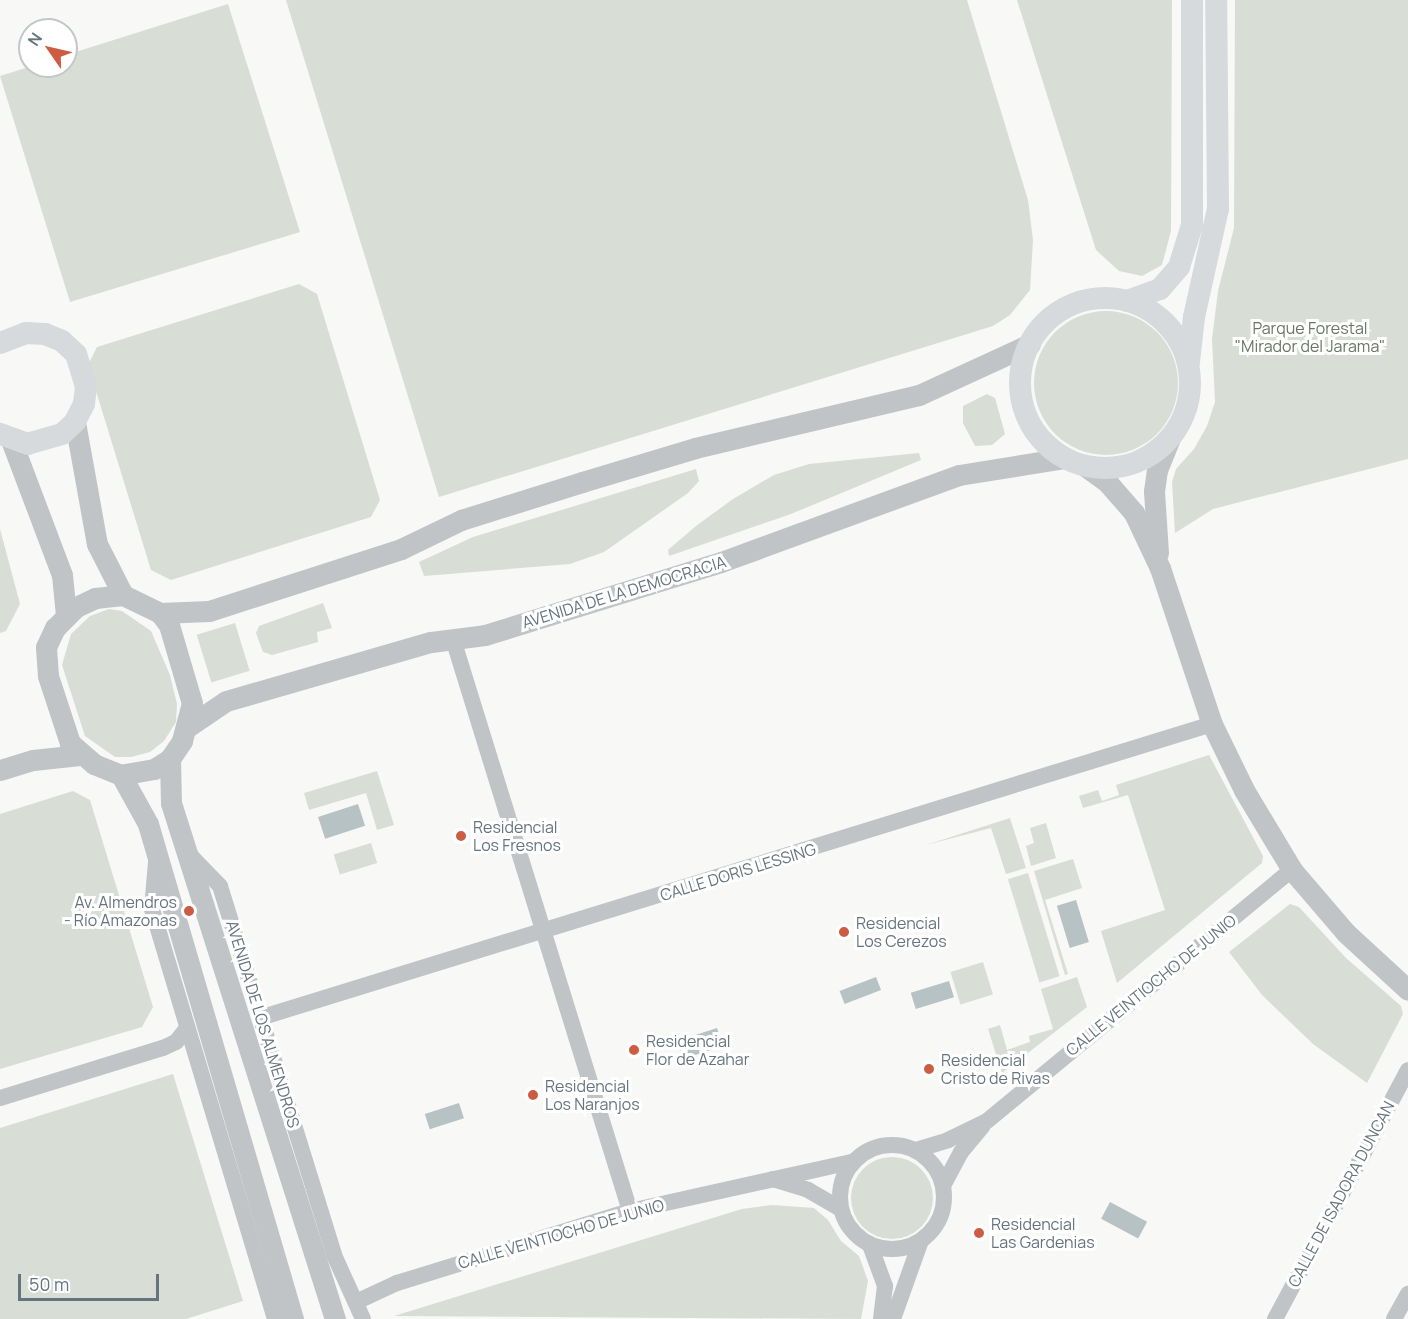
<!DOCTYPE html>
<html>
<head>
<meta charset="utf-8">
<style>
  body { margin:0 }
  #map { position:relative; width:1408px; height:1319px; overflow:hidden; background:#f8f8f6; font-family:Manrope,sans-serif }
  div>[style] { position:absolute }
  .green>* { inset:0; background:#d8ddd6; transform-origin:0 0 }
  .round { border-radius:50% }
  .water>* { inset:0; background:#b7c2c5; transform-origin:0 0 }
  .minor>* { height:16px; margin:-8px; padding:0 8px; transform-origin:8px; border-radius:8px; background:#c0c4c7 }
  .minor>.ring { margin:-8px; padding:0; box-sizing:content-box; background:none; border:16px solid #c0c4c7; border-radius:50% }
  .tertiary>* { height:21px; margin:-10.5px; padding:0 10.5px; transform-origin:10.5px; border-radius:10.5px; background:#c0c4c7 }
  .secondary>* { height:22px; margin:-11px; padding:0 11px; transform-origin:11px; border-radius:11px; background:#d6dadd }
  .secondary>.ring { margin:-11px; padding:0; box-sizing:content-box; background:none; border:22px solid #d6dadd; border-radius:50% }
  .dots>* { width:16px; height:16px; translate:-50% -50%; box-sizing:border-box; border:3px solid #fff; border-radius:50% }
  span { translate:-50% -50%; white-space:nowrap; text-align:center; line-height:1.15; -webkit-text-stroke:6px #fff; paint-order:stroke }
  .park-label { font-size:16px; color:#697665 }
  .street-label { font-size:16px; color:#66747d }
  .poi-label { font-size:16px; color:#66747d }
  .left { translate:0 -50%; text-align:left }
  .right { translate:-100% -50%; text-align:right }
  .north { position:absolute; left:18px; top:18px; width:60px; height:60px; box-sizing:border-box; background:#fff; border:2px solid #c2c7cb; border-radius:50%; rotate:304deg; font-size:16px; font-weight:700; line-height:24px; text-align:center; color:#66747d }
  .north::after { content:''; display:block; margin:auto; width:21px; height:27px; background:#cd5d42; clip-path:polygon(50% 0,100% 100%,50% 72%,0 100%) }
  .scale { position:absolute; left:18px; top:1274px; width:141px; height:27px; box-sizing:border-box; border:3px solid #66747d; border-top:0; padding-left:8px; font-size:18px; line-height:21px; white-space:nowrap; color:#66747d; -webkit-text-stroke:4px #fff; paint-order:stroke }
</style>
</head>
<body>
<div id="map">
  <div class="green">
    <i style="clip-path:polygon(286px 0,967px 0,1028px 200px,1033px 240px,1030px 290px,1010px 315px,993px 326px,439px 497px)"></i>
    <i style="clip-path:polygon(1017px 0,1172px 0,1171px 231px,1162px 265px,1142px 276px,1119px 271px,1096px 250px)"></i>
    <i style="clip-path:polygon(1235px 0,1408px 0,1408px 459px,1213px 509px,1175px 533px,1172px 482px,1176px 469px,1194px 449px,1207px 426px,1215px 402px,1212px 339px,1218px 291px,1234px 228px)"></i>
    <i style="clip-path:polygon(228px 4px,300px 232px,70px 302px,0 76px,32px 66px,66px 66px,66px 55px)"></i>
    <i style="clip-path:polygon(299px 284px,317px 294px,380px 500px,371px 517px,171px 580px,151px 570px,88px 365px,97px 347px)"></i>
    <i class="round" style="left:1034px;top:311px;width:144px;height:144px"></i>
    <i style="clip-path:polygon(987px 394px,995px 398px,1005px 434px,992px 445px,975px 446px,963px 423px,963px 406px)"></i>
    <i style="clip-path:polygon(919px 453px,921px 460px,791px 514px,669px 556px,668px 550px,696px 526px,733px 499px,774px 475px,809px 464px)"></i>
    <i style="clip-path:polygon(696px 469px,699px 481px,688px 493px,604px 552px,570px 564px,424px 576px,419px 562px,473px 537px)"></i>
    <i style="clip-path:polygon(0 529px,20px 604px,6px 631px,0 633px)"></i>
    <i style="clip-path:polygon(323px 603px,332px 628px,317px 632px,318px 642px,272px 655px,263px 652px,256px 633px,259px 626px)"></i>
    <i style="clip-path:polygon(109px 609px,122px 611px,151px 631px,170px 675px,177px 704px,176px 722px,164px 741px,150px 752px,131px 757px,115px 757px,85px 736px,62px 665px,71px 634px,90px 616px)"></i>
    <i style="left:235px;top:623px;width:50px;height:40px;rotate:73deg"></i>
    <i style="clip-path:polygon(1209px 755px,1263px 856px,1262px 863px,1117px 983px,1101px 931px,1165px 910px,1128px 795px,1083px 808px,1079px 796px,1098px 790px,1102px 801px,1119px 795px,1116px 785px)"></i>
    <i style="clip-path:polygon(377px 771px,394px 825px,377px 830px,366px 793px,309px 810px,304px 793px)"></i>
    <i style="clip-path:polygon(73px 791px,90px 800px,153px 1007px,142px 1027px,0 1069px,0 814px)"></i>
    <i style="clip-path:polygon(1010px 818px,1026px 868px,1006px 874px,991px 828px,926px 845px)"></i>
    <i style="clip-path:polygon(1046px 823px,1056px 858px,1031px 866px,1026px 846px,1034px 843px,1030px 828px)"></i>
    <i style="left:371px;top:843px;width:21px;height:39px;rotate:73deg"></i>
    <i style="clip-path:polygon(1073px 859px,1082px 888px,1045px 900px,1068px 974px,1065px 975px,1034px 871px)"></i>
    <i style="left:1028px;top:873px;width:108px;height:21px;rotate:73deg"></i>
    <i style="clip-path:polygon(1290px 904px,1299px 907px,1346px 958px,1401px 1006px,1403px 1014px,1367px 1083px,1313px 1044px,1262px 995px,1229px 952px)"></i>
    <i style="left:983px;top:962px;width:34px;height:34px;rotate:73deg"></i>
    <i style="clip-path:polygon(1077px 977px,1087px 1007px,1002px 1073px,988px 1029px,1000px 1025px,1007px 1050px,1030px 1042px,1029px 1036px,1053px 1029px,1041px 989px)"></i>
    <i style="clip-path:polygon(173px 1074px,243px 1301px,186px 1319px,0 1319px,0 1128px)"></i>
    <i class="round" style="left:851px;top:1157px;width:82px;height:82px"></i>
    <i style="clip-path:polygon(772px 1205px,814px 1208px,828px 1220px,841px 1241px,859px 1256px,868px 1281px,861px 1319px,394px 1316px,742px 1209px)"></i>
  </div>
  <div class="water">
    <i style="left:358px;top:804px;width:23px;height:42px;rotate:72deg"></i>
    <i style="left:1076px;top:900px;width:44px;height:20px;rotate:73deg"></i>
    <i style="left:876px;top:977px;width:14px;height:39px;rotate:69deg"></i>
    <i style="left:949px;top:981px;width:17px;height:40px;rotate:73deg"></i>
    <i style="left:717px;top:1028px;width:19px;height:42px;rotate:72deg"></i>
    <i style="left:459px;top:1103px;width:16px;height:36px;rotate:72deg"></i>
    <i style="left:1110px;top:1202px;width:42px;height:19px;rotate:28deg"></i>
  </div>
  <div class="minor">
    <i style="left:453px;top:639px;width:599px;rotate:72.81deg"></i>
    <i style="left:188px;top:853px;width:46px;rotate:45.9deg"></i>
    <i style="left:220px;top:886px;width:386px;rotate:72.8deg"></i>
    <i style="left:334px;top:1255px;width:70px;rotate:65.6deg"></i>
    <i style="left:156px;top:862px;width:47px;rotate:94.9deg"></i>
    <i style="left:152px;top:909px;width:428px;rotate:73.3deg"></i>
    <i style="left:263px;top:1017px;width:993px;rotate:-17.16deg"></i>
    <i style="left:0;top:1098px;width:170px;rotate:-17.1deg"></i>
    <i style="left:163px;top:1048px;width:14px;rotate:-25deg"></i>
    <i style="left:176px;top:1042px;width:18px;rotate:-52deg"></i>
    <i class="ring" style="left:840px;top:1145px;width:88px;height:88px"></i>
    <i style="left:916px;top:1150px;width:34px;rotate:-17deg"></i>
    <i style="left:948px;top:1140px;width:43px;rotate:-26deg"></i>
    <i style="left:987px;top:1121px;width:395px;rotate:-39.5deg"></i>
    <i style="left:773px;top:1179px;width:37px;rotate:17deg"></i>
    <i style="left:808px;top:1190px;width:38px;rotate:30deg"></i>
    <i style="left:944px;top:1184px;width:36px;rotate:-62deg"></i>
    <i style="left:961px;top:1152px;width:34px;rotate:-50deg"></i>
    <i style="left:870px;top:1245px;width:44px;rotate:69.9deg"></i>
    <i style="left:885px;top:1286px;width:33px;rotate:97deg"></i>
    <i style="left:356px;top:1302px;width:45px;rotate:-24.9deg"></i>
    <i style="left:397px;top:1283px;width:244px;rotate:-17.2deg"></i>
    <i style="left:630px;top:1211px;width:230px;rotate:-12.5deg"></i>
    <i style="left:893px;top:1319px;width:81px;rotate:-70.4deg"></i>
    <i style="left:1275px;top:1319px;width:282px;rotate:-61.9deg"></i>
    <i style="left:1394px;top:1319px;width:29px;rotate:-61deg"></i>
  </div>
  <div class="tertiary">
    <i style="left:75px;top:422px;width:124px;rotate:79.8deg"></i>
    <i style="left:97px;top:544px;width:57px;rotate:63deg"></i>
    <i style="left:11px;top:440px;width:144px;rotate:69.3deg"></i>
    <i style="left:62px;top:575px;width:40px;rotate:84.3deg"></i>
    <i style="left:1085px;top:466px;width:29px;rotate:36deg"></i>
    <i style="left:1108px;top:483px;width:40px;rotate:49deg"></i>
    <i style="left:1134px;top:513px;width:61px;rotate:64.7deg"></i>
    <i style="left:1160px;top:568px;width:164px;rotate:71.6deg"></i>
    <i style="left:1212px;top:724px;width:73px;rotate:64.1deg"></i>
    <i style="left:1244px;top:790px;width:93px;rotate:59deg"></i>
    <i style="left:1292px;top:870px;width:83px;rotate:49.4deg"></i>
    <i style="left:1346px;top:933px;width:84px;rotate:42.6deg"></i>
    <i style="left:1158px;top:553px;width:62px;rotate:-93.7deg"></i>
    <i style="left:1154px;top:491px;width:21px;rotate:-82deg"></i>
    <i style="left:1157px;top:470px;width:37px;rotate:-68deg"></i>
    <i style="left:123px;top:595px;width:41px;rotate:25.9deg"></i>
    <i style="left:160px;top:613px;width:15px;rotate:53deg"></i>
    <i style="left:169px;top:625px;width:81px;rotate:73.6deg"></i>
    <i style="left:192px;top:703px;width:39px;rotate:105deg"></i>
    <i style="left:182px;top:741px;width:22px;rotate:124deg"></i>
    <i style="left:170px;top:759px;width:19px;rotate:148deg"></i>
    <i style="left:154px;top:769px;width:34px;rotate:170deg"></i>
    <i style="left:121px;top:775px;width:29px;rotate:-158deg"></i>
    <i style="left:94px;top:764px;width:32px;rotate:-139deg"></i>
    <i style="left:70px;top:743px;width:71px;rotate:-108.2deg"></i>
    <i style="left:48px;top:676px;width:29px;rotate:-94deg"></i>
    <i style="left:46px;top:647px;width:21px;rotate:-65deg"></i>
    <i style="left:55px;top:628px;width:30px;rotate:-45deg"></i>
    <i style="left:76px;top:607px;width:21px;rotate:-25deg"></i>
    <i style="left:95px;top:598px;width:28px;rotate:-6deg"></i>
    <i style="left:160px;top:613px;width:49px;rotate:-2.3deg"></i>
    <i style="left:209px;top:611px;width:202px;rotate:-17.9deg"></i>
    <i style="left:401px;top:549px;width:67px;rotate:-25.8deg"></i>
    <i style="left:461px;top:520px;width:127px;rotate:-17.4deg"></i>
    <i style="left:582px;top:482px;width:118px;rotate:-16.7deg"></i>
    <i style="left:695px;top:448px;width:230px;rotate:-13.3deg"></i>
    <i style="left:919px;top:395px;width:122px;rotate:-24.7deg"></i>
    <i style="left:186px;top:728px;width:48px;rotate:-34deg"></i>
    <i style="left:226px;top:701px;width:213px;rotate:-16.1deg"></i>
    <i style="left:431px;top:642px;width:54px;rotate:-7.4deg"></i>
    <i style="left:485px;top:635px;width:247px;rotate:-17.2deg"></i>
    <i style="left:721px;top:562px;width:253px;rotate:-20.1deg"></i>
    <i style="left:959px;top:475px;width:106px;rotate:-9.2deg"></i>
    <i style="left:170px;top:759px;width:44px;rotate:88.7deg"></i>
    <i style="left:171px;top:803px;width:541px;rotate:72.37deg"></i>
    <i style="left:0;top:770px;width:34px;rotate:-17deg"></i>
    <i style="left:33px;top:760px;width:47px;rotate:-6.1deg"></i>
    <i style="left:121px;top:775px;width:56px;rotate:61.1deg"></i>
    <i style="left:148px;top:824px;width:516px;rotate:73.67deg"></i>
  </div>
  <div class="secondary">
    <i class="ring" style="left:1020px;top:298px;width:148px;height:148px"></i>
    <i style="left:1127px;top:301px;width:35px;rotate:-20deg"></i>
    <i style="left:1160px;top:289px;width:29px;rotate:-49deg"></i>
    <i style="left:1179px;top:267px;width:44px;rotate:-72.8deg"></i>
    <i style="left:1192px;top:225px;width:225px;rotate:-90deg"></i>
    <i style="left:0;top:343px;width:28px;rotate:-21deg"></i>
    <i style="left:26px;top:333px;width:19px;rotate:3deg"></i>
    <i style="left:45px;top:334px;width:18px;rotate:22deg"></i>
    <i style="left:62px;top:341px;width:19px;rotate:43deg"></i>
    <i style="left:76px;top:354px;width:34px;rotate:73deg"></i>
    <i style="left:86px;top:387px;width:17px;rotate:97deg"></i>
    <i style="left:84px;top:404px;width:20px;rotate:117deg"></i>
    <i style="left:75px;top:422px;width:18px;rotate:137deg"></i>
    <i style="left:62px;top:434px;width:35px;rotate:164deg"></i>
    <i style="left:28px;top:444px;width:30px;rotate:-160deg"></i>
    <i style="left:1189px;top:362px;width:45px;rotate:-83.7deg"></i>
    <i style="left:1194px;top:317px;width:111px;rotate:-77.5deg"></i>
    <i style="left:1218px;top:209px;width:209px;rotate:-90.5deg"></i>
  </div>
  <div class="dots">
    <i style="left:461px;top:836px;background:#cd5d42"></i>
    <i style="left:189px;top:911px;background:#cd5d42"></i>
    <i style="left:844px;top:932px;background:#cd5d42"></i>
    <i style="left:634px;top:1050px;background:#cd5d42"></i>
    <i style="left:929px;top:1069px;background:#cd5d42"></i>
    <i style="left:533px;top:1095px;background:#cd5d42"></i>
    <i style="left:979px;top:1233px;background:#cd5d42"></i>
  </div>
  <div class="park-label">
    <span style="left:1310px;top:337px">Parque Forestal<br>"Mirador del Jarama"</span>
  </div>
  <div class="street-label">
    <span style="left:624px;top:592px;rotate:-17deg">AVENIDA DE LA DEMOCRACIA</span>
    <span style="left:738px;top:872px;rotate:-17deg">CALLE DORIS LESSING</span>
    <span style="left:1151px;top:985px;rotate:-39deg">CALLE VEINTIOCHO DE JUNIO</span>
    <span style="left:263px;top:1024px;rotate:73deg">AVENIDA DE LOS ALMENDROS</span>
    <span style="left:1341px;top:1194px;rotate:-62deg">CALLE DE ISADORA DUNCAN</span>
    <span style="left:561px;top:1234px;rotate:-16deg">CALLE VEINTIOCHO DE JUNIO</span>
  </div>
  <div class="poi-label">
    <span class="left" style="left:473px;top:836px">Residencial<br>Los Fresnos</span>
    <span class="right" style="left:177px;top:911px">Av. Almendros<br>- Río Amazonas</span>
    <span class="left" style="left:856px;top:932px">Residencial<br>Los Cerezos</span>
    <span class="left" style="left:646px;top:1050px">Residencial<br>Flor de Azahar</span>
    <span class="left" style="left:941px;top:1069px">Residencial<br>Cristo de Rivas</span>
    <span class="left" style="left:545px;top:1095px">Residencial<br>Los Naranjos</span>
    <span class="left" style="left:991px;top:1233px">Residencial<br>Las Gardenias</span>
  </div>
  <div class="north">N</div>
  <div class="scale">50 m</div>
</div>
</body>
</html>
